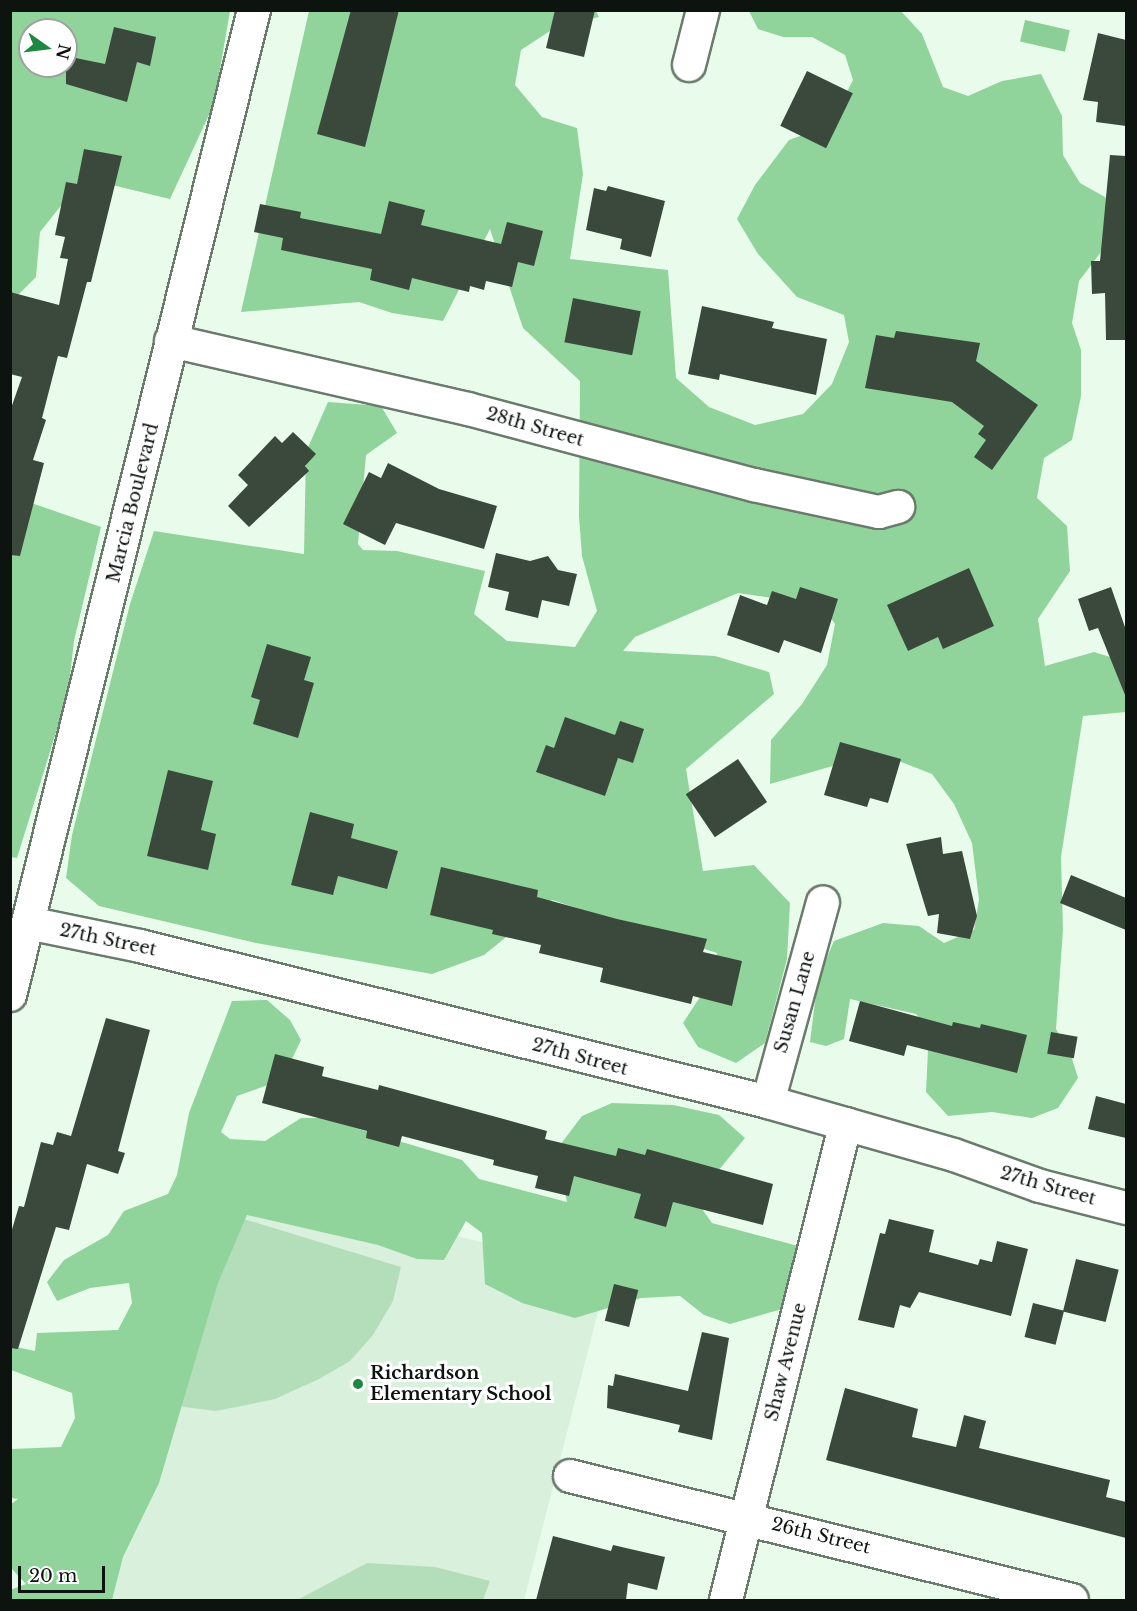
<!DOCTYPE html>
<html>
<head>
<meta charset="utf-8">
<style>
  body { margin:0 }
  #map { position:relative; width:1137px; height:1611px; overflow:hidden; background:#e9fceb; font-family:"Libre Baskerville",serif }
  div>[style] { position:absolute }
  .built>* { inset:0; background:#d9f1dc }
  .green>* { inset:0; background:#b4deba }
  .forest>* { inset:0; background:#90d49c }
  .water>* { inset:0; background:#8bcf97; transform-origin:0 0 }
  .building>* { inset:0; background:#3a493c; transform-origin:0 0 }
  .roads { filter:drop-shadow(2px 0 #6a7b6d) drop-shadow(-2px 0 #6a7b6d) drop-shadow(0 2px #6a7b6d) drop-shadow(0 -2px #6a7b6d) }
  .street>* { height:32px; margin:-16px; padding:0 16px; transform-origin:16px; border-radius:16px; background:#fff }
  .dots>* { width:16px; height:16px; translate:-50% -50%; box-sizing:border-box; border:3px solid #fff; border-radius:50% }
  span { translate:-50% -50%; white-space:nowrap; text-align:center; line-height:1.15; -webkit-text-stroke:6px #fff; paint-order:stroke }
  .street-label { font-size:18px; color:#0d130e }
  .poi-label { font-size:18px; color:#0d130e; font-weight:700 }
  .left { translate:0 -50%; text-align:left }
  .frame { position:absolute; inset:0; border:12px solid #0d130e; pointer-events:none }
  .north { position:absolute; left:18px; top:18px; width:60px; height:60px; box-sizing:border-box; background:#fff; border:2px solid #9ea19f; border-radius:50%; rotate:104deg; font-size:16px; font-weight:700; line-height:24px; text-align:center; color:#0d130e }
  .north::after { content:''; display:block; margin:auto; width:21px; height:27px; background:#1c8940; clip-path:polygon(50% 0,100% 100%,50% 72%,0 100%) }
  .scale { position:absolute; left:18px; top:1566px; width:87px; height:27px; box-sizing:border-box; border:3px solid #0d130e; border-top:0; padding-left:8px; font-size:18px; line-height:21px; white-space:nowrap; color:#0d130e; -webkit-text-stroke:4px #fff; paint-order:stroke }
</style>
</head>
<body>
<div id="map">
  <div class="built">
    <i style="clip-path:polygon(220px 1178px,608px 1273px,524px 1600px,80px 1600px)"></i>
  </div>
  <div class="green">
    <i style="clip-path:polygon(244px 1219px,401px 1267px,393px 1301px,373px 1335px,350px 1361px,319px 1379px,275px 1399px,247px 1405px,216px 1411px,177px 1406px,222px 1236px)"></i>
    <i style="clip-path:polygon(367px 1563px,435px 1567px,490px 1581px,483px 1600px,297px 1600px)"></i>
  </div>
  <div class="forest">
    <i style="clip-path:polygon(evenodd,11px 11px,230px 11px,214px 104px,170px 199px,83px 178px,40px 232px,36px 277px,11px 302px,11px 11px,30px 30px,66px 30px,66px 66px,30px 66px,30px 30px)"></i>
    <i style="clip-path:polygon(309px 11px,596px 11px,599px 17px,553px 29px,521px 50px,515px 85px,542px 117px,577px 128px,583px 174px,570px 259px,668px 270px,676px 378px,709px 407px,755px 425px,803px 414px,832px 384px,849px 342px,844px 315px,797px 297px,758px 254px,737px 219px,755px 185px,789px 140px,830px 125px,853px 80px,845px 55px,812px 37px,783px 37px,758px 29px,749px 11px,901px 11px,922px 34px,943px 87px,968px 96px,1002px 81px,1041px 74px,1062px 116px,1063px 155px,1080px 183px,1105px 197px,1120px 227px,1079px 281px,1072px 323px,1081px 350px,1081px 396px,1072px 440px,1044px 458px,1037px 498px,1067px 526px,1070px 571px,1038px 619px,1045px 666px,1094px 652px,1126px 662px,1126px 712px,1083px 716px,1061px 857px,1063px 930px,1056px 1029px,1070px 1052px,1078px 1078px,1058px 1108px,1032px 1118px,992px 1112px,948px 1116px,926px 1092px,929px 1029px,916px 1014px,850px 999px,844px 1039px,826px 1046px,810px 1042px,818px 978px,834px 941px,883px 923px,919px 926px,944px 943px,974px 930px,979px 900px,972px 843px,954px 804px,932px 774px,878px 753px,770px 784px,771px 740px,802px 704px,827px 665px,835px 624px,821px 605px,738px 593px,635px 637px,623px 651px,715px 656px,769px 672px,774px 694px,686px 769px,703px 871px,754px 865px,790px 903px,787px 959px,765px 1043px,736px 1063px,698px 1047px,683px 1023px,711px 980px,717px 953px,552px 900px,484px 955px,432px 974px,256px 943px,99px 906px,66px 878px,72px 835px,130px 604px,154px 531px,304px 554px,306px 452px,328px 402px,381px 406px,397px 433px,366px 455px,358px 544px,363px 550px,397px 551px,485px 571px,474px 614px,507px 641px,575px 647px,597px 611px,582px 556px,579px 516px,580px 381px,523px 328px,490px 229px,443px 321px,392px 313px,359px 302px,241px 312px)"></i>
    <i style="clip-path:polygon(11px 496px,101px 527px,74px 641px,68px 694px,17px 858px,11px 857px)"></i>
    <i style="clip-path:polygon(267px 1000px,290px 1020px,301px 1040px,282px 1080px,237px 1096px,221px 1132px,230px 1139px,265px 1141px,301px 1118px,322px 1118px,462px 1160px,479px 1179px,567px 1202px,557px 1149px,582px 1116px,612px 1103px,673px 1105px,719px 1115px,745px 1138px,695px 1199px,712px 1223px,798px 1246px,803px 1278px,793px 1306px,730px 1324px,704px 1315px,680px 1296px,641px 1298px,575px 1318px,522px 1303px,485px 1284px,482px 1233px,466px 1221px,444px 1260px,417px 1259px,378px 1245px,247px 1215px,218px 1283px,159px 1483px,123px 1557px,112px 1600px,11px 1600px,10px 1590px,26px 1584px,11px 1568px,11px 1504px,18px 1499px,11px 1498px,11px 1449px,61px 1447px,75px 1418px,72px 1393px,11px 1370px,11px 1346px,35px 1351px,37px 1333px,118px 1330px,132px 1303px,129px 1283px,90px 1288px,57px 1301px,47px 1282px,64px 1260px,108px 1235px,124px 1211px,168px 1194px,177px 1175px,189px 1113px,232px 1001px)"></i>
  </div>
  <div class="water">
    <i style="left:1025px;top:20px;width:46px;height:22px;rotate:13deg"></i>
  </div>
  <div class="building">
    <i style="clip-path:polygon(351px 10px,399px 10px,365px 147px,317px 134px)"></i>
    <i style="clip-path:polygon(555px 10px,595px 10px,584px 57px,546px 48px)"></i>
    <i style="clip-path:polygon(114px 27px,156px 37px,150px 66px,137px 62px,127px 102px,66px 84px,66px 56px,105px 64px)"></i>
    <i style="clip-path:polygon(1098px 33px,1126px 40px,1126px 126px,1096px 122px,1098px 102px,1083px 100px)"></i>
    <i style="left:807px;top:71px;width:51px;height:61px;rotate:26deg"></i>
    <i style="clip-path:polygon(84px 149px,122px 156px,91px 282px,87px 282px,67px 358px,58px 356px,42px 418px,46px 420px,33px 460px,44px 463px,20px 556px,10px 555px,10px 411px,22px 377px,10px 374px,10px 292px,59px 305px,68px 259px,60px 258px,65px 237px,55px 235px,66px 182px,77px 184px)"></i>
    <i style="clip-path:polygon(1110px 155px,1126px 156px,1126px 340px,1106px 340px,1105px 293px,1092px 294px,1091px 261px,1100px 261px)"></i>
    <i style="clip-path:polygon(608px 186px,665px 201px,651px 257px,620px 249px,622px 239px,586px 230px,594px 188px,606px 191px)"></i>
    <i style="clip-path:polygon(389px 201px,425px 210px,421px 225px,501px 244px,507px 222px,543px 231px,534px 266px,518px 262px,512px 287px,486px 281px,484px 290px,470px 286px,469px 292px,412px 278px,409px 290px,370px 280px,372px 269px,281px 250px,283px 238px,254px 232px,260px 204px,301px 212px,300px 218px,381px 234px)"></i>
    <i style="left:573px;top:298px;width:69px;height:45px;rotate:11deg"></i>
    <i style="clip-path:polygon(702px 306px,774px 322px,772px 328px,827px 339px,816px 395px,720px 374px,719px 380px,688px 374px)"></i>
    <i style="clip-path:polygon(896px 331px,980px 343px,976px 361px,1038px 405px,992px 470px,974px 457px,986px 440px,978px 434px,984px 426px,952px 402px,865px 388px,876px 335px,894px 338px)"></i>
    <i style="clip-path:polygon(293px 432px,316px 454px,305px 466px,309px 471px,249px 527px,228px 506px,248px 485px,238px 475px,275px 436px,282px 443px)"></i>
    <i style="clip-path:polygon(388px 463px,439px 489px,497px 506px,484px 549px,396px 523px,385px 545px,343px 524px,369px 472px,381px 478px)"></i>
    <i style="clip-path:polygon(496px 553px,530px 561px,548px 556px,558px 570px,577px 574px,569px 606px,542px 600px,538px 618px,505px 610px,509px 592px,488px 587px)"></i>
    <i style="clip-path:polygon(969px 568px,994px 626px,943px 649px,938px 637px,908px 651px,887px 605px)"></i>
    <i style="clip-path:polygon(800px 587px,838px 599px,821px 653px,784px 640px,779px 653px,727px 635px,740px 595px,767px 605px,772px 591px,796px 599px)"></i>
    <i style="clip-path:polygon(1111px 587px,1126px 630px,1125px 695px,1098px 628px,1089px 631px,1078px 599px)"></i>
    <i style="clip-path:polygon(267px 644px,311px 657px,304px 680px,314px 683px,298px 738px,253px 724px,260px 700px,251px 697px)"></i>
    <i style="clip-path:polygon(565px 717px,615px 735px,620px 721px,644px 729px,633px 763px,618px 758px,605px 796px,536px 772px,546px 745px,554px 748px)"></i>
    <i style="clip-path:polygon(840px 742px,901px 759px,888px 803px,870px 798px,867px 807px,824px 795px)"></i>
    <i style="left:738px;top:759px;width:52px;height:63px;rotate:56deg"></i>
    <i style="clip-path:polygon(168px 770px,213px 781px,201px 830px,216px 834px,208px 870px,147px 856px)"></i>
    <i style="clip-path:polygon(310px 812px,354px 824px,351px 838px,398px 851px,387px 889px,338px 876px,333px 895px,291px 885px)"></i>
    <i style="clip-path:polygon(941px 837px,943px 854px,962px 851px,977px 916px,970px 939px,937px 933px,939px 914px,928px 916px,906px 844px)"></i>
    <i style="clip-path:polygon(441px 867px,538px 890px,537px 897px,617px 919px,707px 939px,703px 952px,742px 961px,732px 1006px,693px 996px,691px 1004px,600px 982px,603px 968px,539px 953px,541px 945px,492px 934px,493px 930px,430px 915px)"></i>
    <i style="clip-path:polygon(1071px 875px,1126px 898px,1126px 930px,1060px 903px)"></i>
    <i style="clip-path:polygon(860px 1001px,952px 1026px,953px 1022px,980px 1028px,981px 1024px,1027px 1035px,1017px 1073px,907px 1045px,904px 1056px,849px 1041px)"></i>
    <i style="clip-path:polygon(106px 1018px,150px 1030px,118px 1151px,125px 1153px,118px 1174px,87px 1164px,69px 1230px,56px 1227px,18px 1349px,10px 1348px,10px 1236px,19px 1206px,24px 1207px,41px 1142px,53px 1145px,57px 1132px,71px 1136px)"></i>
    <i style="left:1051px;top:1032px;width:27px;height:22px;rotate:10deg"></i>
    <i style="clip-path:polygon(275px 1054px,324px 1067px,322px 1076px,378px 1090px,379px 1085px,547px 1131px,545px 1139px,616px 1156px,618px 1148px,645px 1155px,647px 1149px,773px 1184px,763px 1225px,673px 1202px,666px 1227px,634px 1218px,641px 1194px,574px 1176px,569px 1196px,535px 1188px,538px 1176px,493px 1165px,494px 1160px,402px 1136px,399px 1147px,366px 1138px,367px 1131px,262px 1103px)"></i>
    <i style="clip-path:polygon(1096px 1096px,1126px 1104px,1126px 1138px,1088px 1129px)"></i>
    <i style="clip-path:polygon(889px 1219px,934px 1230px,929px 1252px,978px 1265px,980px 1259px,992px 1262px,997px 1241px,1028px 1249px,1011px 1316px,919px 1292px,910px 1308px,900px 1305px,894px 1328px,858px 1320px,880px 1233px,885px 1234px)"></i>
    <i style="left:1076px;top:1259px;width:44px;height:54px;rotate:14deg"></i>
    <i style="left:614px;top:1284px;width:25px;height:38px;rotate:14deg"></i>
    <i style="left:1033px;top:1303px;width:32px;height:35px;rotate:14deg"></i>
    <i style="clip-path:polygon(702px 1332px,729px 1338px,712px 1440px,678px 1432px,680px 1425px,607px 1408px,608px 1385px,613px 1386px,615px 1374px,688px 1391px)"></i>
    <i style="clip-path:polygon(845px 1388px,918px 1409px,912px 1437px,956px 1447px,964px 1415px,986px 1421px,979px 1448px,1110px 1480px,1106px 1497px,1126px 1502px,1126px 1538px,826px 1460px)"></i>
    <i style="clip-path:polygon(553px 1536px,611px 1551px,613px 1545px,665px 1557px,657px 1590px,628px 1583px,626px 1600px,536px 1600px)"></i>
  </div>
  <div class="roads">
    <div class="street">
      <i style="left:689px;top:65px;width:57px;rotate:-75.7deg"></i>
      <i style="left:171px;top:341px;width:305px;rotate:12.9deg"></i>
      <i style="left:468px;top:409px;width:296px;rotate:14.9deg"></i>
      <i style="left:754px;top:485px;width:128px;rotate:12.2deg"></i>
      <i style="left:879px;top:512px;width:20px;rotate:-15deg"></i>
      <i style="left:28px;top:923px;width:114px;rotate:11.6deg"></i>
      <i style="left:140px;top:946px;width:647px;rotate:13.95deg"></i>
      <i style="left:768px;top:1102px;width:193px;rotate:15.9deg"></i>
      <i style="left:954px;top:1155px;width:91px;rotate:19.8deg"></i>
      <i style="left:1040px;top:1186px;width:89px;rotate:14.3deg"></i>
      <i style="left:10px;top:995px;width:1015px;rotate:-76.09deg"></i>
      <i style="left:768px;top:1102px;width:207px;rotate:-74.6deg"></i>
      <i style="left:570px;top:1476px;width:517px;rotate:13.87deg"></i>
      <i style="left:726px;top:1600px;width:491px;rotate:-75.9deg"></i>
    </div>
  </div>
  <div class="dots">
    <i style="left:358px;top:1384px;background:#1c8940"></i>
  </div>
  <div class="street-label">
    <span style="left:535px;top:427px;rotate:16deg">28th Street</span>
    <span style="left:133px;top:503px;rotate:-76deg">Marcia Boulevard</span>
    <span style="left:108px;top:940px;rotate:12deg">27th Street</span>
    <span style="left:795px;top:1002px;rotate:-74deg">Susan Lane</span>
    <span style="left:580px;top:1057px;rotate:15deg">27th Street</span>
    <span style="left:1048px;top:1186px;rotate:16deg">27th Street</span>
    <span style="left:786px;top:1362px;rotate:-76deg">Shaw Avenue</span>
    <span style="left:821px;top:1536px;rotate:14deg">26th Street</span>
  </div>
  <div class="poi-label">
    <span class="left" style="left:370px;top:1384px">Richardson<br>Elementary School</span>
  </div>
  <div class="frame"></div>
  <div class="north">N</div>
  <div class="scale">20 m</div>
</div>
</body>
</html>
